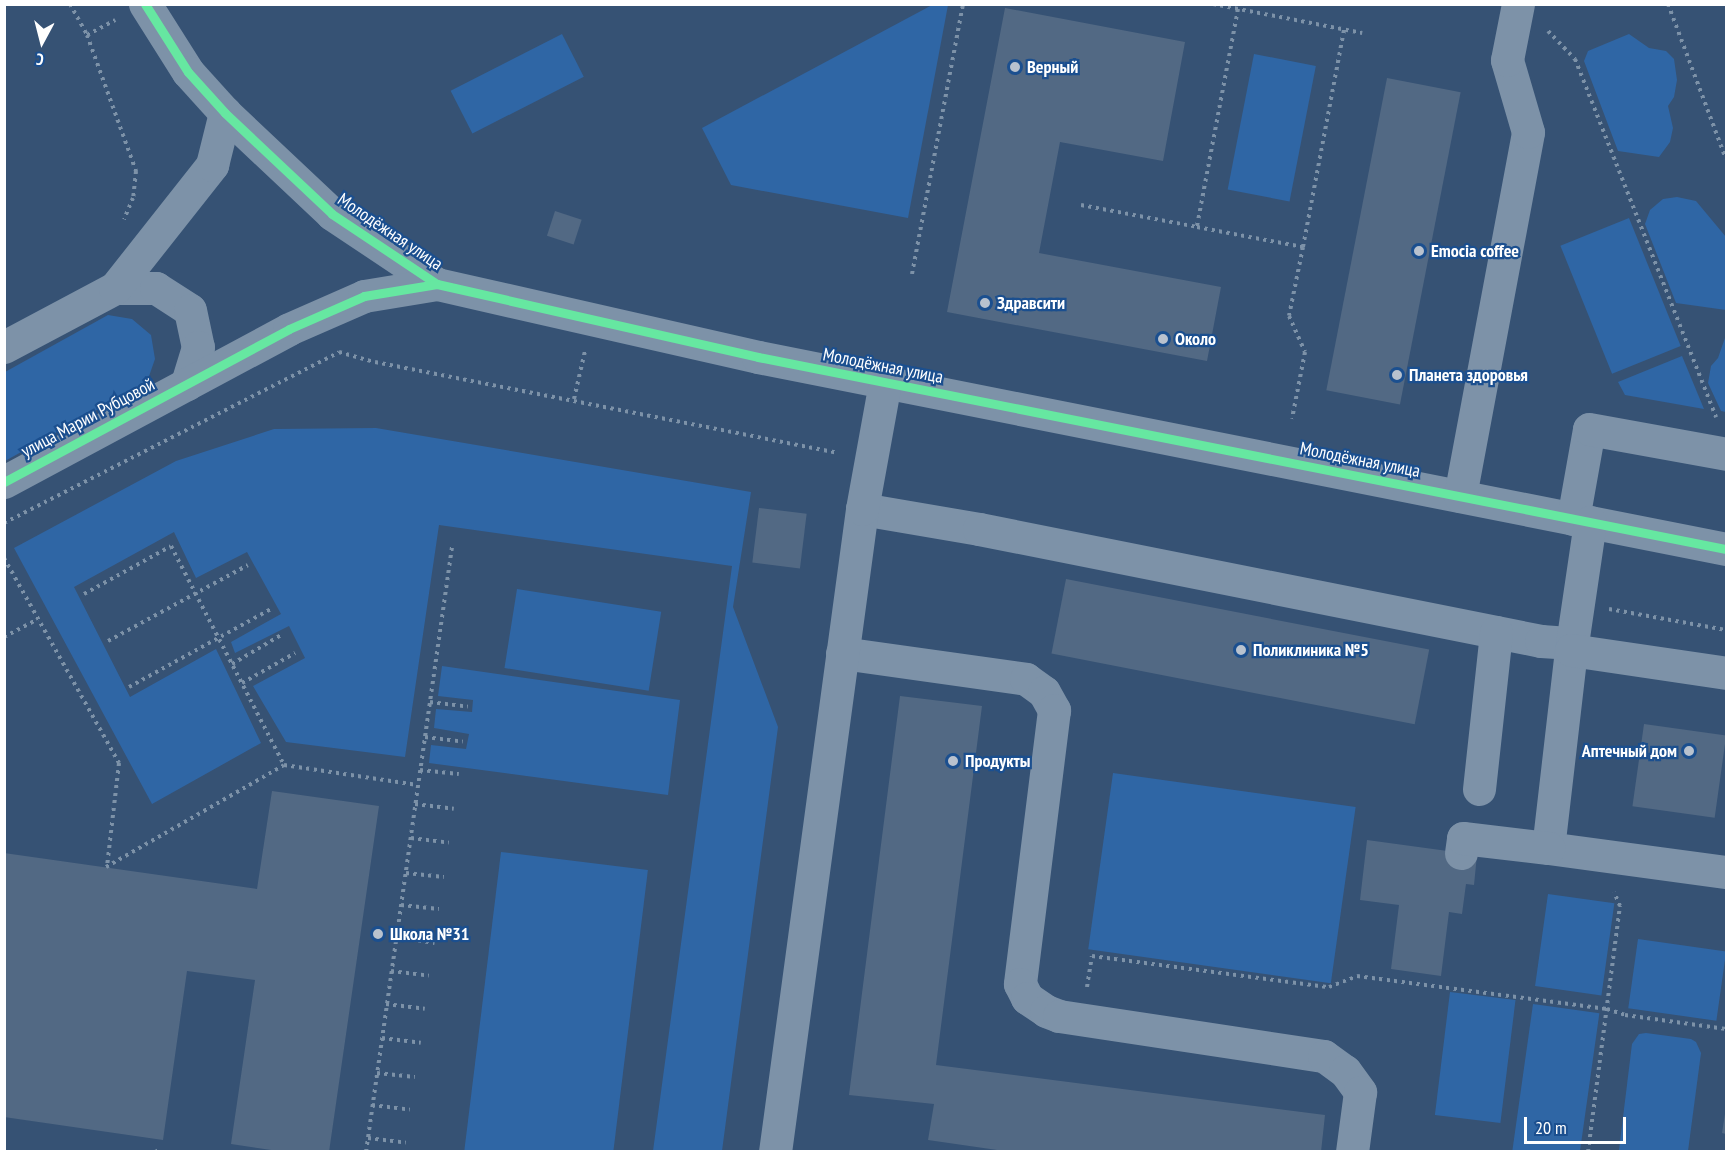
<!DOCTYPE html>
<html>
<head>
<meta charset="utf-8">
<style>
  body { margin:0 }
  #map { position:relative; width:1731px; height:1156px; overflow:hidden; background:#365274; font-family:"PT Sans Narrow",sans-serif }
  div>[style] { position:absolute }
  .green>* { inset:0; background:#2f66a5; transform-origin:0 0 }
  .building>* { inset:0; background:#526984; transform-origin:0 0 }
  .path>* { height:4px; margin-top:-2px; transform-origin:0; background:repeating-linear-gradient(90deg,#7d92a8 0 3px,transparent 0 7.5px) }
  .minor>* { height:33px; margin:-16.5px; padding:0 16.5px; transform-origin:16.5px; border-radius:16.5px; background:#7d92a8 }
  .cycleway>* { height:9px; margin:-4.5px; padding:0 4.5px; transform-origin:4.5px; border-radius:4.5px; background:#66e7a1 }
  .dots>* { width:16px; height:16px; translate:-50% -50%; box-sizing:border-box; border:3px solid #1b4f8f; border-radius:50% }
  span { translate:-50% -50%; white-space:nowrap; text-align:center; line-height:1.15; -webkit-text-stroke:4.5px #1b4f8f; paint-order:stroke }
  .poi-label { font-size:18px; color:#fff; font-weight:700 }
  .left { translate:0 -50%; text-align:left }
  .right { translate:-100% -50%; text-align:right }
  .street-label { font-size:18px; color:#fff }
  .frame { position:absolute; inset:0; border:6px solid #fff; pointer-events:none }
  .north { position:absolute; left:12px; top:12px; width:60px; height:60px; -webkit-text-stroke:4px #1b4f8f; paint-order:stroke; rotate:187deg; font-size:16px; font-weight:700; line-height:24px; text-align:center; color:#fff }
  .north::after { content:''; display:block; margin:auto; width:21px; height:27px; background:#fff; clip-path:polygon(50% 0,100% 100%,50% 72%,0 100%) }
  .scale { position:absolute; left:1524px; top:1117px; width:102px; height:27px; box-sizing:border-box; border:3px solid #fff; border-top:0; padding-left:8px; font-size:18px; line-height:21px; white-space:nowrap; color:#fff; -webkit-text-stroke:4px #1b4f8f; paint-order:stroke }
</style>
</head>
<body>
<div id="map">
  <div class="green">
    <i style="clip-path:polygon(934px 4px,948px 5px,908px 218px,731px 185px,702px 128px)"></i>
    <i style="left:562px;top:34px;width:48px;height:125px;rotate:63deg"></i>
    <i style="clip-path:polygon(1629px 34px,1649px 48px,1666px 51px,1674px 59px,1677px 80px,1674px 97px,1668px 106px,1673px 128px,1670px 142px,1659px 157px,1618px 151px,1584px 61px,1588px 51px)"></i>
    <i style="left:1254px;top:54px;width:63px;height:138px;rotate:11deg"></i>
    <i style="clip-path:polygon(1677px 197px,1696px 201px,1726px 237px,1726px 310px,1676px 303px,1645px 224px,1650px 210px,1663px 199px)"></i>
    <i style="left:1629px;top:218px;width:138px;height:74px;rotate:68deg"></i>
    <i style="clip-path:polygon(108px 315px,132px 319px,151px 335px,155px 359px,147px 382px,5px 461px,5px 372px)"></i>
    <i style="clip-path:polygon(1726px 335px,1726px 412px,1721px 411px,1708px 383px,1711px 366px,1718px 358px)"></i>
    <i style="clip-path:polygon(1682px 356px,1704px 409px,1625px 395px,1618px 382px)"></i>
    <i style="clip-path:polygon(376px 428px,751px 492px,733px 607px,778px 727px,722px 1151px,653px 1151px,732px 566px,439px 525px,405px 757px,286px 742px,253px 686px,305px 658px,289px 626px,235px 653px,231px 642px,281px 614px,247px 552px,196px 578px,174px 532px,74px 587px,130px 697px,216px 649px,261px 743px,152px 804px,14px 548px,176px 461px,274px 429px)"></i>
    <i style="left:517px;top:589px;width:146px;height:80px;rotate:9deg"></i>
    <i style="clip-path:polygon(442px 666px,680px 700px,668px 795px,429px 763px,431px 745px,466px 749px,469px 734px,434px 728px,436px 709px,472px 712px,473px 700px,438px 696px)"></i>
    <i style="left:1113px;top:773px;width:245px;height:178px;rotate:8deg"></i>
    <i style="left:501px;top:852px;width:148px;height:301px;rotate:7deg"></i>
    <i style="left:1548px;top:894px;width:67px;height:93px;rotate:8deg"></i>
    <i style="left:1638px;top:939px;width:89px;height:70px;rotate:8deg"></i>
    <i style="left:1450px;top:992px;width:66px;height:124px;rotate:7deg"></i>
    <i style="left:1533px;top:1004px;width:67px;height:148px;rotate:8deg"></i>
    <i style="clip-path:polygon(1646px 1033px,1691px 1039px,1696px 1042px,1701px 1053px,1688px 1151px,1619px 1150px,1632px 1044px,1639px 1034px)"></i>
  </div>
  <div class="building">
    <i style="clip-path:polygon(1005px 8px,1185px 42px,1163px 161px,1060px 142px,1039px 253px,1221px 287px,1207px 361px,947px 312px)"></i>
    <i style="left:1387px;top:78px;width:75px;height:318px;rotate:11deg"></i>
    <i style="left:555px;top:211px;width:28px;height:26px;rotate:18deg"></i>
    <i style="left:759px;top:508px;width:48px;height:55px;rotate:7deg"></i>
    <i style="left:1066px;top:579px;width:370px;height:76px;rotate:11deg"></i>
    <i style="clip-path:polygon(900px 696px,982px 706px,936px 1065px,1325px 1115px,1321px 1152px,1011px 1152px,928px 1140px,934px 1104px,849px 1095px)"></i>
    <i style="left:1644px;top:724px;width:83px;height:83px;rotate:8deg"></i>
    <i style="clip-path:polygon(272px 791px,379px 806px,329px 1152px,285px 1152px,231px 1144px,255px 980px,187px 971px,163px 1140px,4px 1117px,4px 853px,257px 889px)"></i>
    <i style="clip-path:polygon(1367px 840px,1477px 855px,1474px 885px,1466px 884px,1462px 914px,1449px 912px,1441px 976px,1391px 969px,1399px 905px,1360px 900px)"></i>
    <i style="clip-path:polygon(1725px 1114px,1726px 1114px,1726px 1134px,1722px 1133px)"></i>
  </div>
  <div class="path">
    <i style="left:70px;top:4px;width:35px;rotate:61deg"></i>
    <i style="left:87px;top:35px;width:145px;rotate:70.2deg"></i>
    <i style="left:136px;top:171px;width:27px;rotate:96deg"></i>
    <i style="left:133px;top:198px;width:23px;rotate:113deg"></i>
    <i style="left:1213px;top:4px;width:152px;rotate:11deg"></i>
    <i style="left:1668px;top:4px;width:165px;rotate:69.5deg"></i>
    <i style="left:1238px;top:9px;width:222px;rotate:100.7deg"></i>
    <i style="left:1197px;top:227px;width:108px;rotate:10.7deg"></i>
    <i style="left:1303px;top:247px;width:70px;rotate:101.5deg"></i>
    <i style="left:1289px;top:316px;width:39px;rotate:66deg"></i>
    <i style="left:1305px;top:352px;width:68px;rotate:101deg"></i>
    <i style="left:1548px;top:31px;width:39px;rotate:46deg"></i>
    <i style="left:1575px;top:59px;width:385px;rotate:68.5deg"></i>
    <i style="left:87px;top:35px;width:32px;rotate:-28deg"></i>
    <i style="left:1081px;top:205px;width:118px;rotate:10.7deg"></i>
    <i style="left:1303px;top:247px;width:222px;rotate:-79.3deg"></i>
    <i style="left:912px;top:274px;width:275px;rotate:-79.3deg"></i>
    <i style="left:574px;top:399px;width:49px;rotate:-77.1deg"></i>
    <i style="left:4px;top:523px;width:376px;rotate:-27deg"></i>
    <i style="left:339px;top:352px;width:37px;rotate:16deg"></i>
    <i style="left:375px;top:362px;width:471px;rotate:11.1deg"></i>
    <i style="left:4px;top:558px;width:235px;rotate:60.7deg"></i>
    <i style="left:119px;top:763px;width:105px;rotate:96.6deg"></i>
    <i style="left:84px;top:594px;width:99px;rotate:-28.9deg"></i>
    <i style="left:171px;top:546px;width:246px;rotate:62.7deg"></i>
    <i style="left:1609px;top:609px;width:119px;rotate:10.2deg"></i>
    <i style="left:4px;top:637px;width:38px;rotate:-28deg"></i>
    <i style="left:108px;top:641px;width:159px;rotate:-28.5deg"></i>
    <i style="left:232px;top:664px;width:59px;rotate:-30.5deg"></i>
    <i style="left:242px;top:683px;width:61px;rotate:-29.5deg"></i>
    <i style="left:129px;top:687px;width:162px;rotate:-28.8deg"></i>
    <i style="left:430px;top:702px;width:38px;rotate:7deg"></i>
    <i style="left:425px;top:737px;width:38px;rotate:7deg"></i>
    <i style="left:420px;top:770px;width:39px;rotate:6deg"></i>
    <i style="left:415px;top:804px;width:39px;rotate:7deg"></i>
    <i style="left:411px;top:838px;width:38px;rotate:7deg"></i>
    <i style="left:106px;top:867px;width:205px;rotate:-29.8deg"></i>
    <i style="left:284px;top:765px;width:135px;rotate:8.5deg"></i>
    <i style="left:406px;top:873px;width:38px;rotate:6deg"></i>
    <i style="left:401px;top:905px;width:38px;rotate:6deg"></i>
    <i style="left:396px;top:937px;width:39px;rotate:9deg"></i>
    <i style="left:391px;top:971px;width:38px;rotate:7deg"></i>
    <i style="left:1087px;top:987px;width:31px;rotate:-81deg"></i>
    <i style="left:1092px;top:956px;width:239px;rotate:7.5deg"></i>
    <i style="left:1329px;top:987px;width:30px;rotate:-21deg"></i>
    <i style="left:1357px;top:976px;width:252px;rotate:7.5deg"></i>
    <i style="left:1607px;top:1009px;width:19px;rotate:18deg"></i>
    <i style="left:1625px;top:1015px;width:102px;rotate:7.9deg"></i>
    <i style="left:386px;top:1004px;width:39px;rotate:7deg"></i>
    <i style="left:382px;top:1038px;width:39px;rotate:7deg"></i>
    <i style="left:377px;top:1073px;width:38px;rotate:6deg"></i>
    <i style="left:372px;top:1105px;width:38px;rotate:7deg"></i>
    <i style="left:368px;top:1138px;width:38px;rotate:7deg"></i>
    <i style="left:155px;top:1152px;width:4px;rotate:-27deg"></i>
    <i style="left:366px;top:1152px;width:611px;rotate:-81.91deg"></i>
    <i style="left:1588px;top:1152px;width:248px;rotate:-82.6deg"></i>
    <i style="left:1620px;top:906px;width:15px;rotate:-113deg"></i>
  </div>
  <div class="minor">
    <i style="left:145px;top:4px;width:80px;rotate:57.7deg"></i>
    <i style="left:188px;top:72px;width:55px;rotate:47.9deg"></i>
    <i style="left:225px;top:113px;width:147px;rotate:43.3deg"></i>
    <i style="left:332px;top:214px;width:126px;rotate:33.7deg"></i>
    <i style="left:437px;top:284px;width:329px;rotate:12.8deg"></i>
    <i style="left:758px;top:357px;width:987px;rotate:11.22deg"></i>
    <i style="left:115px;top:288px;width:41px"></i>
    <i style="left:156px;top:288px;width:40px;rotate:32.9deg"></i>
    <i style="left:190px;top:310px;width:38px;rotate:78deg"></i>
    <i style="left:198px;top:347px;width:39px;rotate:107deg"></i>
    <i style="left:4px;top:347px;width:126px;rotate:-28deg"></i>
    <i style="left:115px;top:288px;width:157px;rotate:-51.7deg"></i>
    <i style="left:212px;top:165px;width:54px;rotate:-76deg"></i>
    <i style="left:4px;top:482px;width:323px;rotate:-28.2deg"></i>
    <i style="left:289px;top:329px;width:82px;rotate:-23.7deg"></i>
    <i style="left:364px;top:296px;width:74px;rotate:-9.3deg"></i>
    <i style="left:1460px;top:496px;width:370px;rotate:-79.4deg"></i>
    <i style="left:1528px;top:132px;width:75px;rotate:-106.3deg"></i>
    <i style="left:1507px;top:60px;width:57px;rotate:-78.9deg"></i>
    <i style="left:862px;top:509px;width:119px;rotate:9.7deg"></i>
    <i style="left:979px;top:529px;width:573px;rotate:11.27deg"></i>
    <i style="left:1541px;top:641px;width:31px;rotate:4deg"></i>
    <i style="left:1573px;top:519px;width:91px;rotate:-79.9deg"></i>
    <i style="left:1589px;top:429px;width:139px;rotate:10.3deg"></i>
    <i style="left:1590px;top:522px;width:129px;rotate:98.4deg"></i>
    <i style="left:1571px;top:650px;width:199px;rotate:96.6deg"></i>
    <i style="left:1548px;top:848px;width:180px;rotate:7.7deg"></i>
    <i style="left:1571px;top:650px;width:157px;rotate:8.4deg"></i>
    <i style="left:842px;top:653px;width:186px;rotate:8deg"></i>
    <i style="left:1026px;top:679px;width:22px;rotate:36deg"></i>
    <i style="left:1044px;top:692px;width:21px;rotate:61deg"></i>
    <i style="left:1054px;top:710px;width:276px;rotate:97.1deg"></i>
    <i style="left:1020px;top:984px;width:16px;rotate:63deg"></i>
    <i style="left:1027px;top:998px;width:23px;rotate:34deg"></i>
    <i style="left:1046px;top:1011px;width:14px;rotate:21deg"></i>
    <i style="left:1059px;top:1016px;width:268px;rotate:8.6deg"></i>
    <i style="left:1324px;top:1056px;width:26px;rotate:36deg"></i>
    <i style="left:1345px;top:1071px;width:26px;rotate:54deg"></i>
    <i style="left:1360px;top:1092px;width:61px;rotate:97.6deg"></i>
    <i style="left:1479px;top:789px;width:158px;rotate:-83.8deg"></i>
    <i style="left:1461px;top:853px;width:15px;rotate:-82deg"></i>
    <i style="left:1463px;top:838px;width:86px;rotate:6.7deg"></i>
    <i style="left:775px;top:1152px;width:649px;rotate:-82.29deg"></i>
    <i style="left:862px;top:509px;width:128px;rotate:-79.7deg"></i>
  </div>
  <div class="cycleway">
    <i style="left:145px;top:4px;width:80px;rotate:57.7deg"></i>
    <i style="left:188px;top:72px;width:55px;rotate:47.9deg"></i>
    <i style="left:225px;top:113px;width:147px;rotate:43.3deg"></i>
    <i style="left:332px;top:214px;width:126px;rotate:33.7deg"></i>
    <i style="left:437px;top:284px;width:329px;rotate:12.8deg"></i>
    <i style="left:758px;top:357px;width:987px;rotate:11.22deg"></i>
    <i style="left:4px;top:482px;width:323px;rotate:-28.2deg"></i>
    <i style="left:289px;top:329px;width:82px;rotate:-23.7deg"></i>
    <i style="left:364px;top:296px;width:74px;rotate:-9.3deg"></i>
  </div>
  <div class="dots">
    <i style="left:1015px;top:67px;background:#b9c2ce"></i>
    <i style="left:1419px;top:251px;background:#b9c2ce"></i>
    <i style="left:985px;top:303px;background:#b9c2ce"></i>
    <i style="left:1163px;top:339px;background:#b9c2ce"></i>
    <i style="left:1397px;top:375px;background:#b9c2ce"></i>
    <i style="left:1241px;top:650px;background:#b9c2ce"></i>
    <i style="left:1689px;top:751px;background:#b9c2ce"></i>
    <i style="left:953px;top:761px;background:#b9c2ce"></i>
    <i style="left:378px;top:934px;background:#b9c2ce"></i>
  </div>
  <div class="poi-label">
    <span class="left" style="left:1027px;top:67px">Верный</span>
    <span class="left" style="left:1431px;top:251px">Emocia coffee</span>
    <span class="left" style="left:997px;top:303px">Здравсити</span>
    <span class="left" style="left:1175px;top:339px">Около</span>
    <span class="left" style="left:1409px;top:375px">Планета здоровья</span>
    <span class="left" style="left:1253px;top:650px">Поликлиника №5</span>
    <span class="right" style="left:1677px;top:751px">Аптечный дом</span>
    <span class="left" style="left:965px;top:761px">Продукты</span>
    <span class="left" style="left:390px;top:934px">Школа №31</span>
  </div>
  <div class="street-label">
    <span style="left:390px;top:232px;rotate:34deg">Молодёжная улица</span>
    <span style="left:883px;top:366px;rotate:11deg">Молодёжная улица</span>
    <span style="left:88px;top:418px;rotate:-28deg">улица Марии Рубцовой</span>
    <span style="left:1360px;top:460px;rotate:11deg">Молодёжная улица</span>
  </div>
  <div class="frame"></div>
  <div class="north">С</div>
  <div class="scale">20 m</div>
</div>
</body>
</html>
